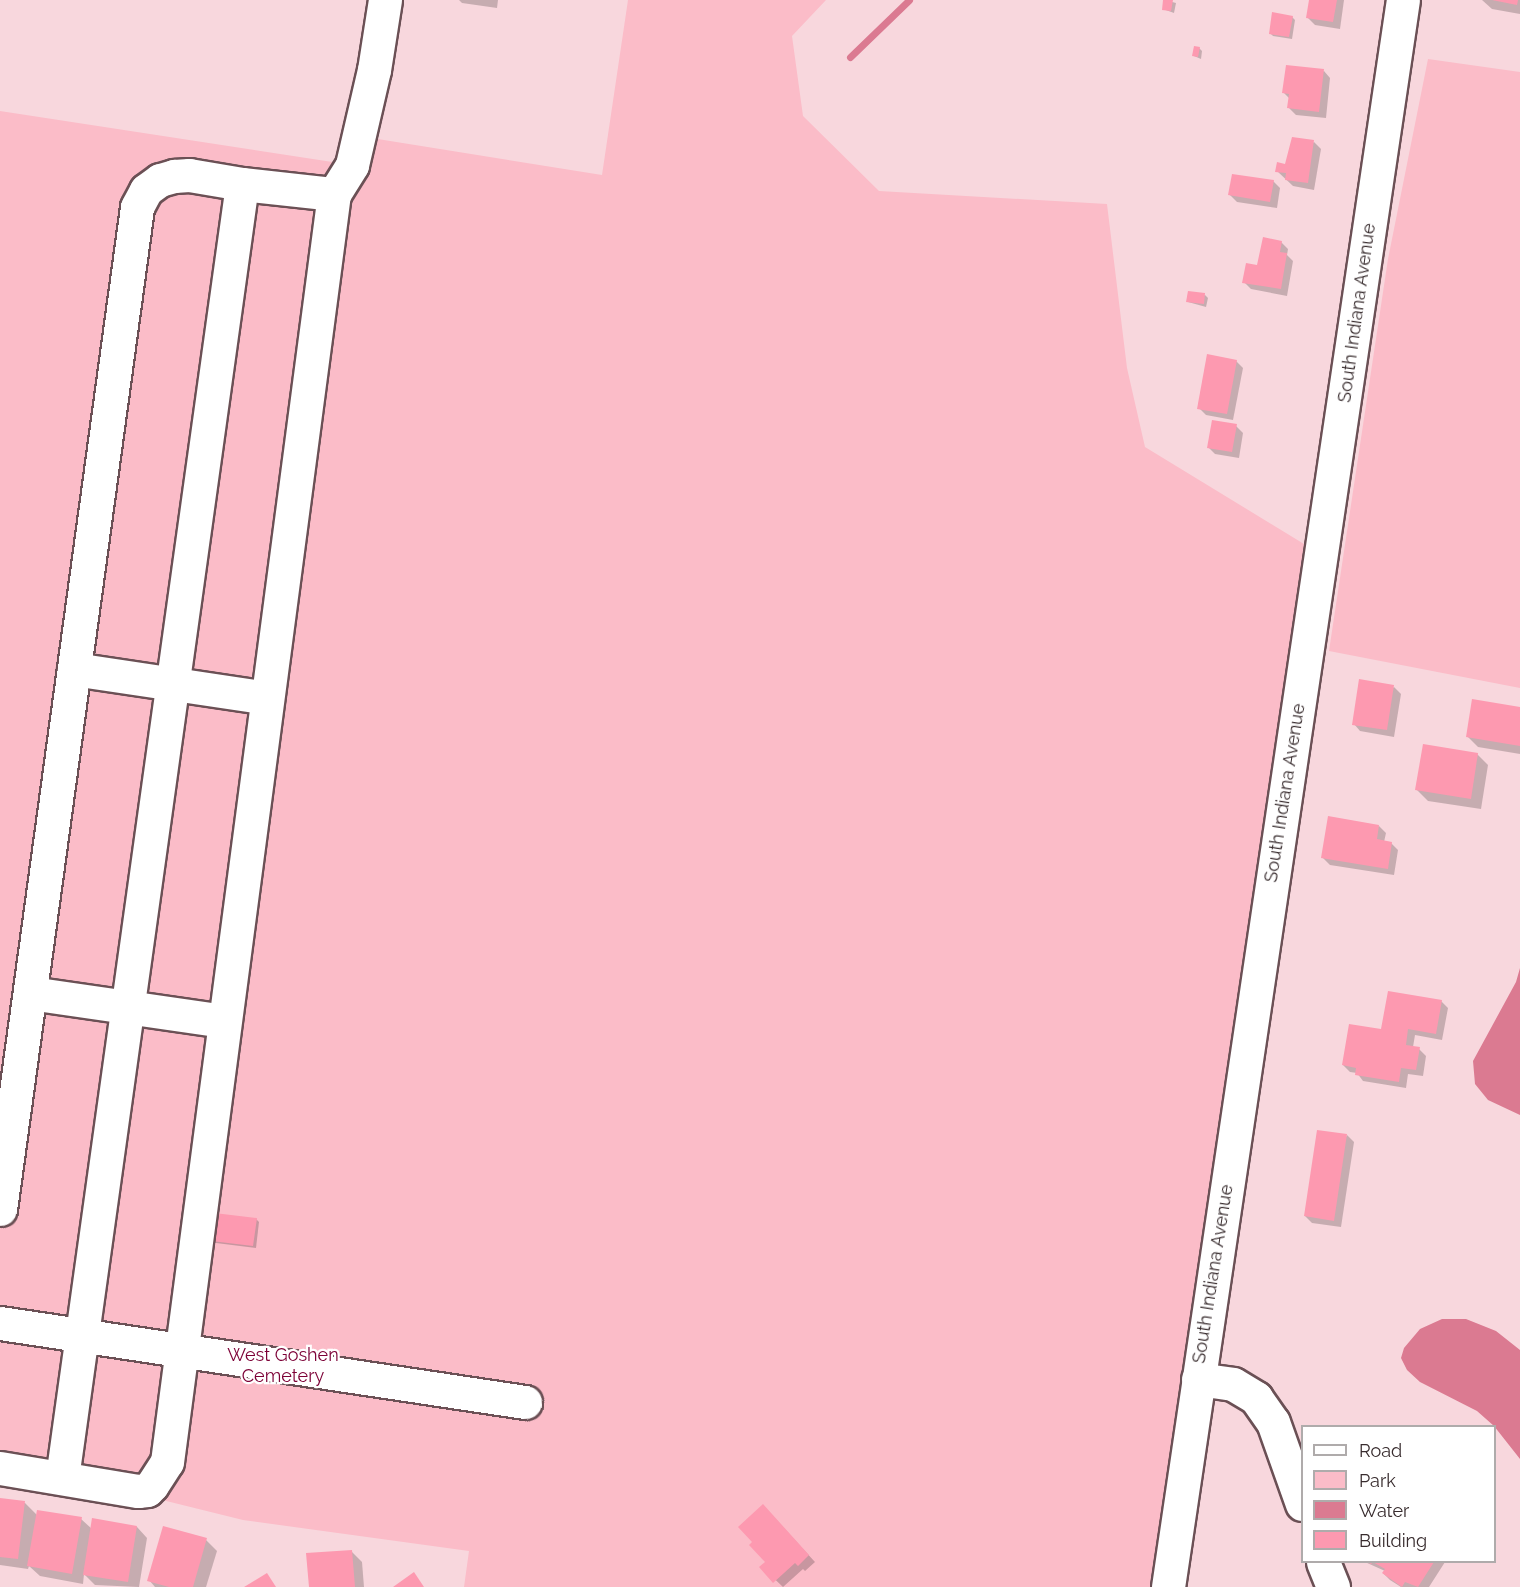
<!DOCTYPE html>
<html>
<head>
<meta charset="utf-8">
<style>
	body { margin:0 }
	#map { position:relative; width:1520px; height:1587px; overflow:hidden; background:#f8d7dd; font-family:Raleway,sans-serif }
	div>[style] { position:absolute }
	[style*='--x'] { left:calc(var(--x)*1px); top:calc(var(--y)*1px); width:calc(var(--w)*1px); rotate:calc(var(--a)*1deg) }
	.green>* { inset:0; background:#fbbcc8 }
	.water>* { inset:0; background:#db7a91 }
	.shadow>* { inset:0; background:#0003 }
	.stream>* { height:7px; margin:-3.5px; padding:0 3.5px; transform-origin:3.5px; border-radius:3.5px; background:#db7a91 }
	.building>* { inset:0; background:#fd99b0 }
	.roads { filter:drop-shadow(2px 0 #6b5055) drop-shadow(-2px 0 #6b5055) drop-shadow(0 2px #6b5055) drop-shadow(0 -2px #6b5055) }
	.minor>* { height:33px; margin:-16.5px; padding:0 16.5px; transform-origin:16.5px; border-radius:16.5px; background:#fff }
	span { translate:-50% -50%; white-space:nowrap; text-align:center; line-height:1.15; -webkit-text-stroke:4.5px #fff; paint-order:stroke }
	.street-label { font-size:18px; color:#382c2e }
	.park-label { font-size:18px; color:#7c0036 }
	.legend { position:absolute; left:1301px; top:1425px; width:195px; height:138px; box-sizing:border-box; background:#fff; border:2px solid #afabab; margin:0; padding:8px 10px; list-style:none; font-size:18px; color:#382c2e }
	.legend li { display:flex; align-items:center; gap:12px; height:30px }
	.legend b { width:30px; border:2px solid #afabab }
</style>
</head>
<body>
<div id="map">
	<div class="green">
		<div style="clip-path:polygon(628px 0,826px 0,792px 36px,803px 116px,879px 191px,1107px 204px,1127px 368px,1145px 447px,1304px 544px,1198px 1379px,1168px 1587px,464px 1587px,469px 1551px,243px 1520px,138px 1494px,0 1471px,0 111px,352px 165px,359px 136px,602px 175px)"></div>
		<div style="clip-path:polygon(1428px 59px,1520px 72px,1520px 688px,1329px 651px,1388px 259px)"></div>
	</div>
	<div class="water">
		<div style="clip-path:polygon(1520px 968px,1520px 1115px,1488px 1100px,1475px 1084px,1473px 1061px,1516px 982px)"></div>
		<div style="clip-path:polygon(1442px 1319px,1466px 1319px,1496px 1331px,1520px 1350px,1520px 1459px,1494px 1426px,1477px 1411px,1420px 1382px,1407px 1370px,1401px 1358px,1404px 1348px,1420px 1329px)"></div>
	</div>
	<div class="shadow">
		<div style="clip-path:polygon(459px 0,498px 0,497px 8px,462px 3px)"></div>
		<div style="clip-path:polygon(1165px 0,1176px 3px,1174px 13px,1163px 9px)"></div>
		<div style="clip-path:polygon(1311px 0,1344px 0,1340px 29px,1315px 25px,1308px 18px)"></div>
		<div style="clip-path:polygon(1482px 0,1520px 0,1520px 14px,1492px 9px)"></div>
		<div style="clip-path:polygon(1292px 17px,1295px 20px,1292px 39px,1273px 36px,1270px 33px)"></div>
		<div style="clip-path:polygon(1199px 48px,1202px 51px,1201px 59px,1194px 56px)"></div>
		<div style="clip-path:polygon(1324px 71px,1330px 78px,1326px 118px,1296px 115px,1289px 108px,1290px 99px,1284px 93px)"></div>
		<div style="clip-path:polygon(1314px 142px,1321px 149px,1314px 190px,1293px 186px,1277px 171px)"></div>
		<div style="clip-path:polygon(1273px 181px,1280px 188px,1277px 208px,1237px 202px,1230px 195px)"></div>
		<div style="clip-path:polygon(1281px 242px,1288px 249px,1287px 255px,1293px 261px,1287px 296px,1251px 289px,1244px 282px)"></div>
		<div style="clip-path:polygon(1205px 295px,1208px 298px,1206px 307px,1188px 302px)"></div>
		<div style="clip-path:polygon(1236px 361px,1243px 368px,1233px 420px,1206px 415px,1199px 408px)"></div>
		<div style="clip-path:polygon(1236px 426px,1243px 433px,1239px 458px,1215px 454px,1208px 447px)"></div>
		<div style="clip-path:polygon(1394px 687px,1401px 694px,1394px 737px,1360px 731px,1354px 724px)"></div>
		<div style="clip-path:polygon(1520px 709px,1520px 754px,1478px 747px,1467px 736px)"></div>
		<div style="clip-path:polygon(1477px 754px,1488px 765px,1481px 809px,1428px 801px,1417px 790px)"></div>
		<div style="clip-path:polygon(1379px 826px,1386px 833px,1384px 842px,1391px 843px,1398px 850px,1394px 875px,1330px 865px,1323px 858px)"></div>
		<div style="clip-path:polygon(1441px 1001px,1448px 1008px,1442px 1040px,1415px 1035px,1413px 1047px,1419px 1049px,1426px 1056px,1423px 1076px,1408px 1074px,1406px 1088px,1363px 1081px,1357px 1073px,1350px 1072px,1343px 1065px,1383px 1031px)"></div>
		<div style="clip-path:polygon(1347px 1135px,1354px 1142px,1341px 1227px,1312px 1223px,1305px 1216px)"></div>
		<div style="clip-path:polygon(256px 1219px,259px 1222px,256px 1248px,208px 1242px)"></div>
		<div style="clip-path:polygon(0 1500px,25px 1503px,37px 1515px,81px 1519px,92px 1529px,137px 1527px,147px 1538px,139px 1587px,95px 1585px,84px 1574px,83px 1584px,40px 1576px,29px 1566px,28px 1569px,0 1565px)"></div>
		<div style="clip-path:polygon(770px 1513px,815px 1562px,805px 1571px,803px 1569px,783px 1587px,762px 1567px,767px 1562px)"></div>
		<div style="clip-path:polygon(206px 1540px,217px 1551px,206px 1587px,155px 1587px,149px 1580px)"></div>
		<div style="clip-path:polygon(351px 1551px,362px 1562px,364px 1587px,311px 1587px)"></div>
		<div style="clip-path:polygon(1365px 1562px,1445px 1562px,1429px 1587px,1401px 1587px,1390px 1580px,1383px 1573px,1385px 1571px)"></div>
	</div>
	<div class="stream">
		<div style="--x:850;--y:57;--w:82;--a:-44"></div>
	</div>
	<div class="building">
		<div style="clip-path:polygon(1163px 0,1173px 0,1171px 11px,1162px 10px)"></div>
		<div style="clip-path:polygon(1309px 0,1337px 0,1333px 22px,1306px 18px)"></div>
		<div style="clip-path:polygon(1492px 0,1518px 0,1517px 5px)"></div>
		<div style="clip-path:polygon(1272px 12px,1293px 16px,1289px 37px,1269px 34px)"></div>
		<div style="clip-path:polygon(1194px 46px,1200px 47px,1198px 57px,1192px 56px)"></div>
		<div style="clip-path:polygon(1286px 65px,1324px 69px,1319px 112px,1287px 108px,1289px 94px,1282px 93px)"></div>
		<div style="clip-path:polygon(1292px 137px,1314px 140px,1308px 183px,1285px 180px,1286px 173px,1275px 172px,1277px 162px,1285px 164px)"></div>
		<div style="clip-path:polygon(1232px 174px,1274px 180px,1270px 202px,1228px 195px)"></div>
		<div style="clip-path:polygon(1263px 237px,1282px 241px,1280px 252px,1287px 253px,1281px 289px,1242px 283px,1246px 263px,1257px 265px)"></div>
		<div style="clip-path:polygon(1188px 291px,1205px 293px,1204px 304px,1186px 302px)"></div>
		<div style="clip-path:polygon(1207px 354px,1237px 360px,1227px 414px,1197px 409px)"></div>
		<div style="clip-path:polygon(1212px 420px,1237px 424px,1232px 452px,1207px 448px)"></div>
		<div style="clip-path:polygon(1359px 679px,1394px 685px,1387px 730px,1352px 725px)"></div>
		<div style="clip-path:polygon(1472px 699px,1520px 707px,1520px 746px,1466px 737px)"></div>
		<div style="clip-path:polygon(1423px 744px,1478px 753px,1471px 799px,1415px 790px)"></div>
		<div style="clip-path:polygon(1328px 816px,1379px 825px,1377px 839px,1392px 842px,1388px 869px,1321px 858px)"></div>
		<div style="clip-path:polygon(1388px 991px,1442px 1000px,1436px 1034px,1408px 1029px,1406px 1045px,1420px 1047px,1416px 1070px,1401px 1068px,1399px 1082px,1355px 1075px,1356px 1068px,1342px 1065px,1349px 1024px,1381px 1029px)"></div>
		<div style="clip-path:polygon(1317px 1130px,1347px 1134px,1334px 1221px,1304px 1216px)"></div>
		<div style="clip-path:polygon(206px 1212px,257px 1218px,253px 1246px,203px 1240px)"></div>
		<div style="clip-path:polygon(0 1498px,25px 1501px,18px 1559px,0 1557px)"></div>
		<div style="clip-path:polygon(763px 1504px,809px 1555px,798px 1566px,795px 1563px,773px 1583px,759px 1567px,765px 1562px,749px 1545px,752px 1542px,738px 1527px)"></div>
		<div style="clip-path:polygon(37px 1510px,82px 1517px,72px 1574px,27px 1566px)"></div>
		<div style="clip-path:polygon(92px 1518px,137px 1526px,128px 1582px,83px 1575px)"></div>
		<div style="clip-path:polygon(163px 1526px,207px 1538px,193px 1587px,169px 1587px,147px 1581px)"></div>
		<div style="clip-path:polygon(352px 1550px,355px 1587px,309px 1587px,306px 1553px)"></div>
		<div style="clip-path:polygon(1367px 1562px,1434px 1562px,1418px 1587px,1405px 1582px,1402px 1587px,1382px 1573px,1385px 1569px,1373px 1562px,1371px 1564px)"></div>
		<div style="clip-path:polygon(414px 1572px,424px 1587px,393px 1587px)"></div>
		<div style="clip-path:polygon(267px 1573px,276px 1587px,244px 1587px)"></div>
	</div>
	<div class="roads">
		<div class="minor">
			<div style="--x:74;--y:669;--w:195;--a:8.5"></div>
			<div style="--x:30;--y:993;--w:196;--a:8.2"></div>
			<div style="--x:0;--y:1209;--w:1011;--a:-82.21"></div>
			<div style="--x:137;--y:207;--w:19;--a:-62"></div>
			<div style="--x:146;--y:190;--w:17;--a:-36"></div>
			<div style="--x:160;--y:180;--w:15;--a:-16"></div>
			<div style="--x:174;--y:176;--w:15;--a:-4"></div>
			<div style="--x:189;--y:175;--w:54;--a:9.6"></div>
			<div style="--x:242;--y:184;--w:93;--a:6.2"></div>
			<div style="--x:0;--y:1323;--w:531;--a:8.56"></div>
			<div style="--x:1198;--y:1379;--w:35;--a:8"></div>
			<div style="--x:1233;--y:1384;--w:27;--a:31"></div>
			<div style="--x:1256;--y:1398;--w:29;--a:55"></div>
			<div style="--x:1273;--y:1422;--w:87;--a:70.5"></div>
			<div style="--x:0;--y:1468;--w:140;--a:9.5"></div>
			<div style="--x:138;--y:1491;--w:9;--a:-6"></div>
			<div style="--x:147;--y:1490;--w:7;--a:-45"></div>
			<div style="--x:152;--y:1485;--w:27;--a:-57"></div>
			<div style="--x:167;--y:1462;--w:1279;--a:-82.5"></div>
			<div style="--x:334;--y:194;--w:34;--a:-58"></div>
			<div style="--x:352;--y:165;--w:98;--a:-77"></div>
			<div style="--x:374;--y:70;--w:71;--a:-81.1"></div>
			<div style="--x:62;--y:1478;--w:1306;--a:-82.08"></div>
			<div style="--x:1323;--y:1562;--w:27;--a:68"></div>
			<div style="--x:1168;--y:1587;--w:1604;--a:-81.58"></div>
		</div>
	</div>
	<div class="street-label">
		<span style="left:1357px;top:313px;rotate:-82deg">South Indiana Avenue</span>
		<span style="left:1285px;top:793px;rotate:-81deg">South Indiana Avenue</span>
		<span style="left:1213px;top:1274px;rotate:-81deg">South Indiana Avenue</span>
	</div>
	<div class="park-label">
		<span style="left:283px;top:1366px">West Goshen<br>Cemetery</span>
	</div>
	<ul class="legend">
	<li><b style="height:8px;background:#fff"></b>Road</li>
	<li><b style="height:16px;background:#fbbcc8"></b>Park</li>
	<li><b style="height:16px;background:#db7a91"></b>Water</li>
	<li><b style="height:16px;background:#fd99b0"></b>Building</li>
	</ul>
</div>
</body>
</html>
